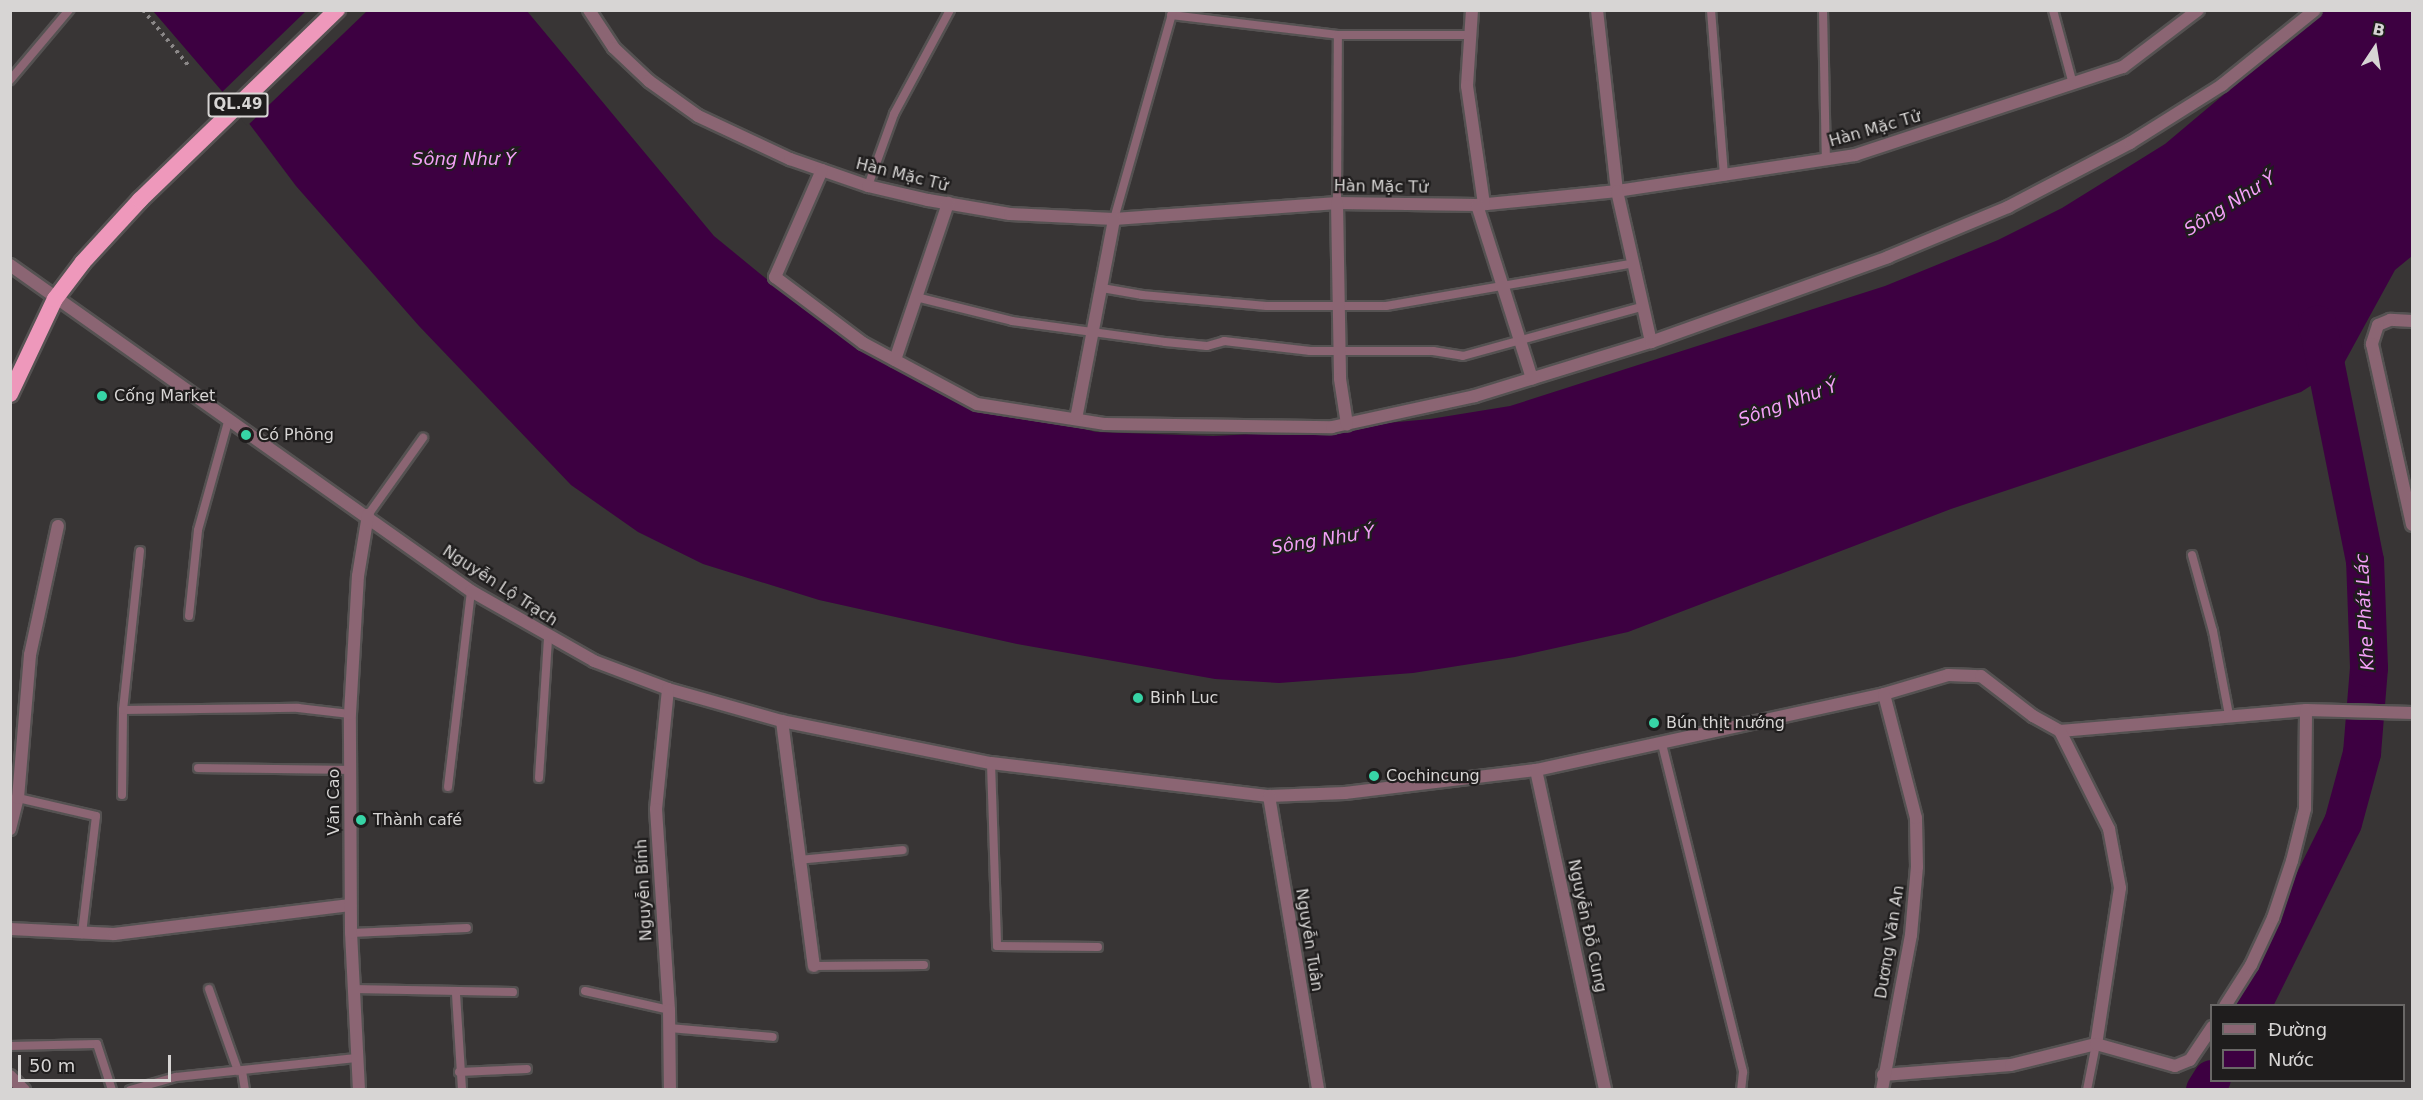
<!DOCTYPE html>
<html>
<head>
<meta charset="utf-8">
<style>
	body { margin:0 }
	#map { position:relative; width:2423px; height:1100px; overflow:hidden; background:#383535; font-family:"DejaVu Sans",sans-serif }
	div>[style] { position:absolute }
	[style*='--x'] { left:calc(var(--x)*1px); top:calc(var(--y)*1px); width:calc(var(--w)*1px); rotate:calc(var(--a)*1deg) }
	.water>* { inset:0; background:#3d0041 }
	.pier>* { inset:0; background:#383535 }
	.river>* { height:38px; margin:-19px; padding:0 19px; transform-origin:19px; border-radius:19px; background:#3d0041 }
	.path>* { height:4px; margin-top:-2px; transform-origin:0; background:repeating-linear-gradient(90deg,#8b8888 0 3px,transparent 0 7.5px) }
	.roads { filter:drop-shadow(2px 0 #555252) drop-shadow(-2px 0 #555252) drop-shadow(0 2px #555252) drop-shadow(0 -2px #555252) }
	.service>* { height:8px; margin:-4px; padding:0 4px; transform-origin:4px; border-radius:4px; background:#8b6573 }
	.minor>* { height:12px; margin:-6px; padding:0 6px; transform-origin:6px; border-radius:6px; background:#8b6573 }
	.trunk>* { height:16px; margin:-8px; padding:0 8px; transform-origin:8px; border-radius:8px; background:#ee98bb }
	.dots>* { width:16px; height:16px; translate:-50% -50%; box-sizing:border-box; border:3px solid #1f1d1d; border-radius:50% }
	span { translate:-50% -50%; white-space:nowrap; text-align:center; line-height:1.15; -webkit-text-stroke:4.5px #1f1d1d; paint-order:stroke }
	.shield-label span { padding:2px 4px; background:#1f1d1d; border:2px solid; border-radius:4px; -webkit-text-stroke-width:0 }
	.shield-label { font-size:15px; color:#d7d5d4; font-weight:700 }
	.street-label { font-size:16px; color:#d7d5d4 }
	.poi-label { font-size:16px; color:#d7d5d4 }
	.left { translate:0 -50%; text-align:left }
	.water-label { font-size:18px; color:#f39ff7; font-style:italic }
	.frame { position:absolute; inset:0; border:12px solid #d7d5d4; pointer-events:none }
	.legend { position:absolute; left:2210px; top:1004px; width:195px; height:78px; box-sizing:border-box; background:#1f1d1d; border:2px solid #696766; margin:0; padding:8px 10px; list-style:none; font-size:18px; color:#d7d5d4 }
	.legend li { display:flex; align-items:center; gap:12px; height:30px }
	.legend b { width:30px; border:2px solid #696766 }
	.north { position:absolute; left:2345px; top:18px; width:60px; height:60px; -webkit-text-stroke:4px #1f1d1d; paint-order:stroke; rotate:12deg; font-size:16px; font-weight:700; line-height:24px; text-align:center; color:#d7d5d4 }
	.north::after { content:''; display:block; margin:auto; width:21px; height:27px; background:#d7d5d4; clip-path:polygon(50% 0,100% 100%,50% 72%,0 100%) }
	.scale { position:absolute; left:18px; top:1055px; width:153px; height:27px; box-sizing:border-box; border:3px solid #d7d5d4; border-top:0; padding-left:8px; font-size:18px; line-height:21px; white-space:nowrap; color:#d7d5d4; -webkit-text-stroke:4px #1f1d1d; paint-order:stroke }
</style>
</head>
<body>
<div id="map">
	<div class="water">
		<div style="clip-path:polygon(153px 11px,527px 11px,714px 236px,802px 308px,913px 374px,1005px 409px,1096px 432px,1213px 436px,1278px 433px,1430px 419px,1510px 406px,1885px 286px,1998px 240px,2062px 208px,2165px 144px,2323px 11px,2412px 11px,2412px 256px,2395px 270px,2343px 365px,2301px 392px,1951px 509px,1628px 632px,1515px 657px,1413px 673px,1279px 683px,1215px 679px,1017px 644px,819px 600px,703px 564px,638px 532px,571px 485px,419px 326px,296px 186px,245px 118px)"></div>
	</div>
	<div class="pier">
		<div style="clip-path:polygon(306px 11px,367px 11px,247px 126px,220px 94px)"></div>
	</div>
	<div class="river">
		<div style="--x:2252;--y:1006;--w:204;--a:-63.6"></div>
		<div style="--x:2343;--y:823;--w:73;--a:-74.8"></div>
		<div style="--x:2362;--y:753;--w:85;--a:-85.3"></div>
		<div style="--x:2369;--y:668;--w:107;--a:-92.1"></div>
		<div style="--x:2365;--y:561;--w:241;--a:-101.3"></div>
		<div style="--x:2205;--y:1090;--w:13;--a:-58"></div>
	</div>
	<div class="path">
		<div style="--x:143;--y:10;--w:71;--a:50.7"></div>
	</div>
	<div class="roads">
		<div class="service">
			<div style="--x:1711;--y:10;--w:167;--a:85.5"></div>
			<div style="--x:1823;--y:10;--w:150;--a:88.9"></div>
			<div style="--x:2053;--y:10;--w:77;--a:74.9"></div>
			<div style="--x:1171;--y:15;--w:168;--a:6.8"></div>
			<div style="--x:1338;--y:35;--w:130;--a:0"></div>
			<div style="--x:10;--y:80;--w:92;--a:-49.9"></div>
			<div style="--x:868;--y:186;--w:77;--a:-70.1"></div>
			<div style="--x:894;--y:114;--w:118;--a:-61.7"></div>
			<div style="--x:1337;--y:203;--w:168;--a:-89.7"></div>
			<div style="--x:1114;--y:219;--w:216;--a:-74.2"></div>
			<div style="--x:1102;--y:288;--w:41;--a:9.9"></div>
			<div style="--x:1142;--y:295;--w:125;--a:5"></div>
			<div style="--x:1267;--y:306;--w:119;--a:0"></div>
			<div style="--x:1386;--y:306;--w:252;--a:-9.8"></div>
			<div style="--x:916;--y:297;--w:99;--a:14"></div>
			<div style="--x:1012;--y:321;--w:154;--a:7.8"></div>
			<div style="--x:1165;--y:342;--w:42;--a:5.4"></div>
			<div style="--x:1207;--y:346;--w:18;--a:-16"></div>
			<div style="--x:1224;--y:341;--w:87;--a:6.6"></div>
			<div style="--x:1310;--y:351;--w:123;--a:0"></div>
			<div style="--x:1433;--y:351;--w:30;--a:9"></div>
			<div style="--x:1463;--y:356;--w:188;--a:-15.4"></div>
			<div style="--x:368;--y:515;--w:95;--a:-54.5"></div>
			<div style="--x:2192;--y:555;--w:79;--a:74.6"></div>
			<div style="--x:2213;--y:631;--w:86;--a:79.2"></div>
			<div style="--x:189;--y:616;--w:86;--a:-84"></div>
			<div style="--x:198;--y:530;--w:116;--a:-74.5"></div>
			<div style="--x:123;--y:710;--w:175;--a:-0.7"></div>
			<div style="--x:298;--y:708;--w:52;--a:6.6"></div>
			<div style="--x:1662;--y:744;--w:338;--a:76.1"></div>
			<div style="--x:1743;--y:1072;--w:18;--a:96"></div>
			<div style="--x:991;--y:763;--w:183;--a:88.1"></div>
			<div style="--x:997;--y:946;--w:101;--a:0.6"></div>
			<div style="--x:198;--y:768;--w:153;--a:0.7"></div>
			<div style="--x:539;--y:778;--w:141;--a:-86.3"></div>
			<div style="--x:448;--y:787;--w:197;--a:-83.3"></div>
			<div style="--x:122;--y:795;--w:85;--a:-89.3"></div>
			<div style="--x:123;--y:710;--w:160;--a:-83.9"></div>
			<div style="--x:18;--y:798;--w:80;--a:13"></div>
			<div style="--x:96;--y:816;--w:119;--a:96.8"></div>
			<div style="--x:798;--y:860;--w:105;--a:-5.4"></div>
			<div style="--x:351;--y:933;--w:116;--a:-2.5"></div>
			<div style="--x:814;--y:966;--w:110;--a:-0.5"></div>
			<div style="--x:209;--y:989;--w:87;--a:70.5"></div>
			<div style="--x:353;--y:989;--w:160;--a:1.1"></div>
			<div style="--x:585;--y:991;--w:86;--a:12.7"></div>
			<div style="--x:456;--y:994;--w:96;--a:86.4"></div>
			<div style="--x:669;--y:1028;--w:104;--a:4.9"></div>
			<div style="--x:10;--y:1046;--w:87;--a:-1.3"></div>
			<div style="--x:97;--y:1044;--w:48;--a:71.9"></div>
			<div style="--x:242;--y:1071;--w:19;--a:81"></div>
			<div style="--x:459;--y:1072;--w:68;--a:-2.5"></div>
			<div style="--x:130;--y:1090;--w:48;--a:-15.8"></div>
			<div style="--x:176;--y:1077;--w:181;--a:-6"></div>
			<div style="--x:2087;--y:1090;--w:47;--a:-78.9"></div>
		</div>
		<div class="minor">
			<div style="--x:589;--y:10;--w:45;--a:56.7"></div>
			<div style="--x:614;--y:48;--w:48;--a:43.3"></div>
			<div style="--x:649;--y:81;--w:60;--a:35.5"></div>
			<div style="--x:698;--y:116;--w:102;--a:25.1"></div>
			<div style="--x:790;--y:159;--w:83;--a:19.1"></div>
			<div style="--x:868;--y:186;--w:62;--a:13.1"></div>
			<div style="--x:928;--y:200;--w:83;--a:9.7"></div>
			<div style="--x:1010;--y:214;--w:104;--a:2.8"></div>
			<div style="--x:1114;--y:219;--w:224;--a:-4.1"></div>
			<div style="--x:1337;--y:203;--w:140;--a:0.8"></div>
			<div style="--x:1477;--y:205;--w:141;--a:-5.7"></div>
			<div style="--x:1617;--y:191;--w:241;--a:-8.6"></div>
			<div style="--x:1855;--y:155;--w:282;--a:-18.2"></div>
			<div style="--x:2123;--y:67;--w:94;--a:-37.2"></div>
			<div style="--x:1472;--y:10;--w:76;--a:93.8"></div>
			<div style="--x:1467;--y:86;--w:119;--a:81.8"></div>
			<div style="--x:1597;--y:10;--w:182;--a:83.7"></div>
			<div style="--x:1617;--y:191;--w:155;--a:77.3"></div>
			<div style="--x:822;--y:170;--w:117;--a:113.7"></div>
			<div style="--x:775;--y:277;--w:110;--a:36.9"></div>
			<div style="--x:863;--y:343;--w:129;--a:28.2"></div>
			<div style="--x:977;--y:404;--w:130;--a:8.9"></div>
			<div style="--x:1105;--y:424;--w:227;--a:0.8"></div>
			<div style="--x:1332;--y:427;--w:146;--a:-12.2"></div>
			<div style="--x:1475;--y:396;--w:184;--a:-17.1"></div>
			<div style="--x:1651;--y:342;--w:252;--a:-19.7"></div>
			<div style="--x:1888;--y:257;--w:130;--a:-22.6"></div>
			<div style="--x:2008;--y:207;--w:138;--a:-27.7"></div>
			<div style="--x:2130;--y:143;--w:109;--a:-32.2"></div>
			<div style="--x:2222;--y:85;--w:119;--a:-38.9"></div>
			<div style="--x:1337;--y:203;--w:176;--a:89"></div>
			<div style="--x:1340;--y:379;--w:46;--a:81.2"></div>
			<div style="--x:1477;--y:205;--w:182;--a:72.4"></div>
			<div style="--x:10;--y:265;--w:565;--a:35.27"></div>
			<div style="--x:471;--y:591;--w:142;--a:29.6"></div>
			<div style="--x:594;--y:661;--w:79;--a:20.7"></div>
			<div style="--x:668;--y:689;--w:118;--a:15.7"></div>
			<div style="--x:782;--y:721;--w:213;--a:11.4"></div>
			<div style="--x:991;--y:763;--w:280;--a:6.8"></div>
			<div style="--x:1269;--y:796;--w:76;--a:-2.3"></div>
			<div style="--x:1345;--y:793;--w:192;--a:-6.9"></div>
			<div style="--x:1536;--y:770;--w:356;--a:-12.3"></div>
			<div style="--x:1884;--y:694;--w:67;--a:-16.5"></div>
			<div style="--x:1948;--y:675;--w:33;--a:2"></div>
			<div style="--x:1981;--y:676;--w:66;--a:37.6"></div>
			<div style="--x:2033;--y:716;--w:31;--a:29"></div>
			<div style="--x:2060;--y:731;--w:247;--a:-4.9"></div>
			<div style="--x:2306;--y:710;--w:106;--a:1.6"></div>
			<div style="--x:2412;--y:321;--w:22;--a:-177"></div>
			<div style="--x:2390;--y:320;--w:13;--a:157"></div>
			<div style="--x:2378;--y:325;--w:20;--a:108"></div>
			<div style="--x:2372;--y:344;--w:185;--a:77.5"></div>
			<div style="--x:895;--y:360;--w:166;--a:-71.3"></div>
			<div style="--x:1076;--y:419;--w:204;--a:-79.2"></div>
			<div style="--x:668;--y:689;--w:121;--a:95.7"></div>
			<div style="--x:656;--y:809;--w:201;--a:86.3"></div>
			<div style="--x:669;--y:1010;--w:80;--a:89.3"></div>
			<div style="--x:782;--y:721;--w:247;--a:82.6"></div>
			<div style="--x:2060;--y:731;--w:110;--a:63.4"></div>
			<div style="--x:2109;--y:829;--w:60;--a:79.4"></div>
			<div style="--x:2120;--y:888;--w:158;--a:98.7"></div>
			<div style="--x:1536;--y:770;--w:327;--a:77.8"></div>
			<div style="--x:1269;--y:796;--w:298;--a:80.5"></div>
			<div style="--x:10;--y:829;--w:32;--a:-76"></div>
			<div style="--x:18;--y:798;--w:144;--a:-85.2"></div>
			<div style="--x:30;--y:655;--w:132;--a:-77.8"></div>
			<div style="--x:10;--y:929;--w:104;--a:2.8"></div>
			<div style="--x:114;--y:934;--w:238;--a:-7"></div>
			<div style="--x:2225;--y:1006;--w:49;--a:-57.6"></div>
			<div style="--x:2251;--y:965;--w:52;--a:-64.9"></div>
			<div style="--x:2273;--y:918;--w:60;--a:-71.6"></div>
			<div style="--x:2292;--y:861;--w:54;--a:-76"></div>
			<div style="--x:2305;--y:809;--w:99;--a:-89.4"></div>
			<div style="--x:1883;--y:1075;--w:128;--a:-4.5"></div>
			<div style="--x:2011;--y:1065;--w:88;--a:-13.9"></div>
			<div style="--x:2096;--y:1044;--w:82;--a:15.6"></div>
			<div style="--x:2175;--y:1066;--w:16;--a:-22"></div>
			<div style="--x:2190;--y:1060;--w:40;--a:-56"></div>
			<div style="--x:10;--y:1076;--w:20;--a:45"></div>
			<div style="--x:359;--y:1090;--w:157;--a:-92.9"></div>
			<div style="--x:351;--y:933;--w:219;--a:-90.3"></div>
			<div style="--x:350;--y:714;--w:138;--a:-86.7"></div>
			<div style="--x:358;--y:576;--w:62;--a:-80.7"></div>
			<div style="--x:1882;--y:1090;--w:158;--a:-79.4"></div>
			<div style="--x:1911;--y:935;--w:68;--a:-85"></div>
			<div style="--x:1917;--y:867;--w:49;--a:-91.2"></div>
			<div style="--x:1916;--y:818;--w:128;--a:-104.5"></div>
		</div>
		<div class="trunk">
			<div style="--x:10;--y:394;--w:105;--a:-64.7"></div>
			<div style="--x:55;--y:299;--w:46;--a:-52.9"></div>
			<div style="--x:83;--y:262;--w:84;--a:-47.4"></div>
			<div style="--x:140;--y:200;--w:274;--a:-44"></div>
		</div>
	</div>
	<div class="dots">
		<div style="left:102px;top:396px;background:#37d4a6"></div>
		<div style="left:246px;top:435px;background:#37d4a6"></div>
		<div style="left:1138px;top:698px;background:#37d4a6"></div>
		<div style="left:1654px;top:723px;background:#37d4a6"></div>
		<div style="left:1374px;top:776px;background:#37d4a6"></div>
		<div style="left:361px;top:820px;background:#37d4a6"></div>
	</div>
	<div class="shield-label">
		<span style="left:238px;top:105px">QL.49</span>
	</div>
	<div class="street-label">
		<span style="left:1875px;top:129px;rotate:-16deg">Hàn Mặc Tử</span>
		<span style="left:902px;top:175px;rotate:14deg">Hàn Mặc Tử</span>
		<span style="left:1381px;top:187px;rotate:1deg">Hàn Mặc Tử</span>
		<span style="left:500px;top:586px;rotate:33deg">Nguyễn Lộ Trạch</span>
		<span style="left:334px;top:802px;rotate:-90deg">Văn Cao</span>
		<span style="left:644px;top:890px;rotate:-93deg">Nguyễn Bính</span>
		<span style="left:1587px;top:926px;rotate:78deg">Nguyễn Đỗ Cung</span>
		<span style="left:1309px;top:940px;rotate:81deg">Nguyễn Tuân</span>
		<span style="left:1890px;top:942px;rotate:-81deg">Dương Văn An</span>
	</div>
	<div class="poi-label">
		<span class="left" style="left:114px;top:396px">Cống Market</span>
		<span class="left" style="left:258px;top:435px">Có Phōng</span>
		<span class="left" style="left:1150px;top:698px">Binh Luc</span>
		<span class="left" style="left:1666px;top:723px">Bún thịt nướng</span>
		<span class="left" style="left:1386px;top:776px">Cochincung</span>
		<span class="left" style="left:373px;top:820px">Thành café</span>
	</div>
	<div class="water-label">
		<span style="left:464px;top:159px">Sông Như Ý</span>
		<span style="left:2230px;top:204px;rotate:-32deg">Sông Như Ý</span>
		<span style="left:1788px;top:403px;rotate:-20deg">Sông Như Ý</span>
		<span style="left:1323px;top:540px;rotate:-9deg">Sông Như Ý</span>
		<span style="left:2365px;top:612px;rotate:-93deg">Khe Phát Lác</span>
	</div>
	<div class="frame"></div>
	<ul class="legend">
	<li><b style="height:8px;background:#8b6573"></b>Đường</li>
	<li><b style="height:16px;background:#3d0041"></b>Nước</li>
	</ul>
	<div class="north">B</div>
	<div class="scale">50 m</div>
</div>
</body>
</html>
